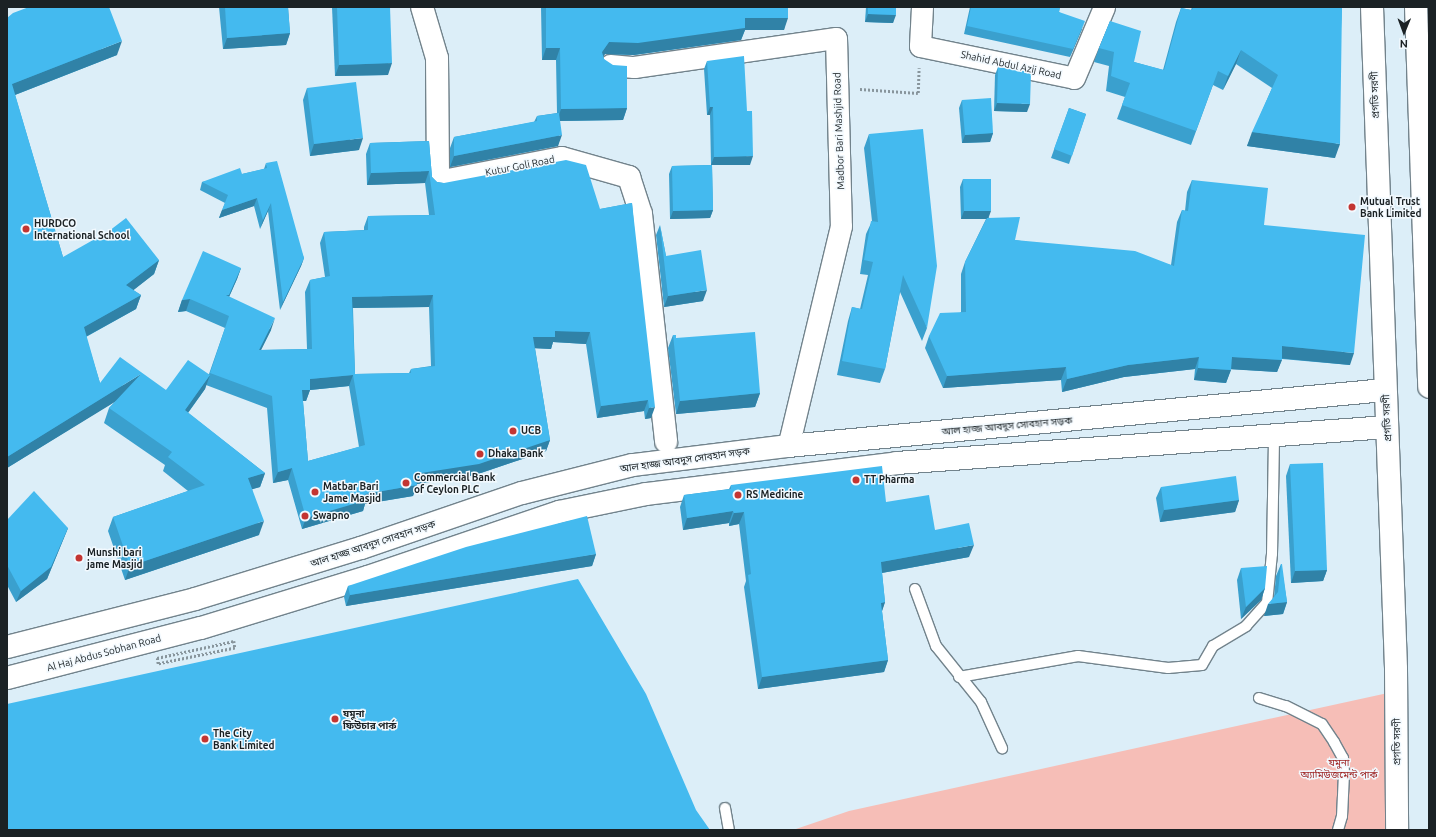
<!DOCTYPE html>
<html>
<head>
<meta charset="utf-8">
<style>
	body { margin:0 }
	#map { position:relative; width:1436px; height:837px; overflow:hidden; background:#dceef8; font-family:Ubuntu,"Noto Sans Bengali",sans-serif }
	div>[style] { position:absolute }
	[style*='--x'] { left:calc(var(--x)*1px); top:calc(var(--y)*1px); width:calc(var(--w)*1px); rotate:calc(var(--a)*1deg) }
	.green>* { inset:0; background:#f6beb7 }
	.path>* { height:2.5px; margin-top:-1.25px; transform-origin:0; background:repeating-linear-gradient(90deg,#88959c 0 2px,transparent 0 4px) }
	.roads { filter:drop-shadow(1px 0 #72838c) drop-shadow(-1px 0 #72838c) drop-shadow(0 1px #72838c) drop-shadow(0 -1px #72838c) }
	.lane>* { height:10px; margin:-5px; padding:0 5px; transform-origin:5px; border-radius:5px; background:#fff }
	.street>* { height:21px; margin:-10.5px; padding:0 10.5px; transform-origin:10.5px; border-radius:10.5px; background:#fff }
	.secondary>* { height:22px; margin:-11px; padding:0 11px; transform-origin:11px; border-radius:11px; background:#fff }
	.primary>* { height:22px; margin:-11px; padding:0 11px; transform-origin:11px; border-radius:11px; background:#fff }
	.wall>* { inset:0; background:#3aa0ce }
	.shaded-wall>* { inset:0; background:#3082a7 }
	.building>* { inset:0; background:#44baef }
	.dots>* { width:11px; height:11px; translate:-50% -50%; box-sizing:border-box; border:2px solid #f2f9fe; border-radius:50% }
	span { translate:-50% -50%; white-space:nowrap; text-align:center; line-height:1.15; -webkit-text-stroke:3px #f2f9fe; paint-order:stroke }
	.street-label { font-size:10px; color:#1b2225 }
	.poi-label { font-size:10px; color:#1b2225; font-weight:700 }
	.left { translate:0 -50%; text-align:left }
	.park-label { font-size:10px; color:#9d2322 }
	.frame { position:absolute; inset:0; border:8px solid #1b2225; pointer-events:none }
	.north { position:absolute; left:1384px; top:12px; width:40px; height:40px; -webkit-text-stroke:3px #f2f9fe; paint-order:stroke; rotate:181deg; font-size:11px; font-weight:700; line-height:16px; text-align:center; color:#1b2225 }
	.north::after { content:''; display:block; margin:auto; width:14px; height:18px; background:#1b2225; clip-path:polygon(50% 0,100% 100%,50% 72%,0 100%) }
</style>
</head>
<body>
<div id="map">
	<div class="green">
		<div style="clip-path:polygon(1397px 691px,1403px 830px,793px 830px,849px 811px)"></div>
	</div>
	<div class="path">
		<div style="--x:860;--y:89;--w:58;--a:3.9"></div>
		<div style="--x:918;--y:93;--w:25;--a:-88"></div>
		<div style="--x:234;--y:641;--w:7;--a:82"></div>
		<div style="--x:235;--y:648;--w:79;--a:168.3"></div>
		<div style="--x:158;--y:664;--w:6;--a:-99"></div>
		<div style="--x:157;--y:658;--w:79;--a:-12.4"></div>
	</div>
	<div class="roads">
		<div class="lane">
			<div style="--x:915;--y:589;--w:61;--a:69.8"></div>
			<div style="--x:936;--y:646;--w:72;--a:51.2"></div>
			<div style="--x:981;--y:702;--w:51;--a:65.5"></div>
			<div style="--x:959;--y:677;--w:121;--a:-10"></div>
			<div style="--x:1078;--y:656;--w:91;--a:7.6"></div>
			<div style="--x:1168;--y:668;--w:34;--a:-5"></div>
			<div style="--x:1202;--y:665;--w:22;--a:-60"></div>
			<div style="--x:1213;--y:646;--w:39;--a:-31"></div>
			<div style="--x:1246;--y:626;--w:31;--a:-48"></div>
			<div style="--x:1267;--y:603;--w:49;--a:-84.2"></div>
			<div style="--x:1272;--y:554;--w:119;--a:-89"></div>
			<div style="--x:1259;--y:698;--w:28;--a:17"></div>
			<div style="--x:1286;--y:706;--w:40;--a:26.6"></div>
			<div style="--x:1322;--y:724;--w:22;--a:56"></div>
			<div style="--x:1334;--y:742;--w:18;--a:61"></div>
			<div style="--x:1343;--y:758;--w:16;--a:86"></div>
			<div style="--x:1344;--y:774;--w:42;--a:92.7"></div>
			<div style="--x:1342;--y:816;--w:15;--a:106"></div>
			<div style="--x:725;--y:808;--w:22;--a:80"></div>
		</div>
		<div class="street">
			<div style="--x:922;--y:7;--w:39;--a:93"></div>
			<div style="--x:920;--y:46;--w:157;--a:11.7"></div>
			<div style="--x:1074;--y:78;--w:77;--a:-67.1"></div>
			<div style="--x:610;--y:65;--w:24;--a:5"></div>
			<div style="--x:634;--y:67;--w:204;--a:-8.2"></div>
			<div style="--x:836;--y:38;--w:188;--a:88.5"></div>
			<div style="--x:841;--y:226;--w:226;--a:103.5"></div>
		</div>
		<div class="secondary">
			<div style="--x:422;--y:7;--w:53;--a:73.6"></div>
			<div style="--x:437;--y:58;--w:124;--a:89.5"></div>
			<div style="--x:438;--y:182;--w:126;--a:-11"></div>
			<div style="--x:562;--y:158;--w:70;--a:15.8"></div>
			<div style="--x:629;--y:177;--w:39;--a:72"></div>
			<div style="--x:641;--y:214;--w:229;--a:83.7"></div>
			<div style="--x:7;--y:647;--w:194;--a:-14.3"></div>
			<div style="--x:195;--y:599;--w:174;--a:-17.1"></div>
			<div style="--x:361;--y:548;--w:170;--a:-18.9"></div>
			<div style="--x:522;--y:493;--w:114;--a:-14.2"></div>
			<div style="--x:633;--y:465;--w:156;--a:-7"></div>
			<div style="--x:788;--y:446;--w:600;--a:-5.36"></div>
			<div style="--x:7;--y:678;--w:200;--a:-14.5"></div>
			<div style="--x:201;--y:628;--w:175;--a:-17"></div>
			<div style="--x:368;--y:577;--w:202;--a:-18.8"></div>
			<div style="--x:559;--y:512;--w:89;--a:-11.7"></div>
			<div style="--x:646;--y:494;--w:253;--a:-7"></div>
			<div style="--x:897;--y:463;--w:491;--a:-4.2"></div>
		</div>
		<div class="primary">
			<div style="--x:1372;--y:7;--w:662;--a:87.92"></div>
			<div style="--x:1396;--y:669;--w:161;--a:89.6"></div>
			<div style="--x:1416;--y:7;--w:380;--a:88"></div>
		</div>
	</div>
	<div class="wall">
		<div style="clip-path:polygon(219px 7px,288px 7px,290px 33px,286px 45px,223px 49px)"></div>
		<div style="clip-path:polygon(332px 7px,390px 7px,388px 75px,335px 76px)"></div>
		<div style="clip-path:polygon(541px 7px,788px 7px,784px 30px,745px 30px,741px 40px,634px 55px,605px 54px,603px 56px,604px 59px,627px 108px,623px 120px,560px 121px,558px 146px,450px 167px,450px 148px,454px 137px,534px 122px,537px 116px,557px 113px,556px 60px,542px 60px)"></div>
		<div style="clip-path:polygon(866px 7px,896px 7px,893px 23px,865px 22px)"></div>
		<div style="clip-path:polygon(970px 7px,1060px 7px,1059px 12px,1082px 29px,1070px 57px,964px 34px)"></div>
		<div style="clip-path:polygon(1192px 7px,1342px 7px,1335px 158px,1247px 146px,1272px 88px,1236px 64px,1223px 90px,1213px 85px,1191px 145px,1117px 119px,1125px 97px,1106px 91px,1109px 66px,1094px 62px,1099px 48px,1110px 21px,1134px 62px,1163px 70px,1176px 22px,1181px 8px,1191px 10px)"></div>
		<div style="clip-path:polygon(evenodd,7px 18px,117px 55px,15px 95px,63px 257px,159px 260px,154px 274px,133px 290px,141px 295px,136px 309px,86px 337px,100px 383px,166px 390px,209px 374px,225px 328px,186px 311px,178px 312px,182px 300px,241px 268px,237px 279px,229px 297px,271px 330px,261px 350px,307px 349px,305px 292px,310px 280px,325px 277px,320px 243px,324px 232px,364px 230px,364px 227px,368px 216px,429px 215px,425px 183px,367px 185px,366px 154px,370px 143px,429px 141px,432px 177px,437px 182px,600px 209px,632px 203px,651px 418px,645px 419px,644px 411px,597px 418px,586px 344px,553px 342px,551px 349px,535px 348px,550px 440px,546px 451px,475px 475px,417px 484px,413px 496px,365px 504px,363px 511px,302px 529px,288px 480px,273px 483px,267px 408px,206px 385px,205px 389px,188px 413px,265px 473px,260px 487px,252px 489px,259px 535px,125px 580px,108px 531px,113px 517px,188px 491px,163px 471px,165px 465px,104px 423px,109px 408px,117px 400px,7px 468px,7px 18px,429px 307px,431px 366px,411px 369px,409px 373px,355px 374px,353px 308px,429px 307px,7px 18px,349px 386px,359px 447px,308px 461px,303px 401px,306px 401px,310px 390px,349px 386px)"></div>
		<div style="clip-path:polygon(707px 61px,750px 165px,712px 165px,713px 210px,710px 218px,670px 219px,669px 174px,672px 166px,711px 165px,710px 115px,707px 115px,704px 69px)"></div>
		<div style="clip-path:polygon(998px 67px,1027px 112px,994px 111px,995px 75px)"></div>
		<div style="clip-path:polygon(307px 88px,359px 150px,310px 156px,303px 100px)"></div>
		<div style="clip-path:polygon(962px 100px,993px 133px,990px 142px,962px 143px,959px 108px)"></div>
		<div style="clip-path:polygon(1069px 108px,1086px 114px,1069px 164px,1051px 158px)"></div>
		<div style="clip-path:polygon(869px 134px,927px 328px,922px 341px,900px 292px,885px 369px,880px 383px,837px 375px,848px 321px,852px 307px,860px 309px,868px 275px,860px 274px,866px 234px,872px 221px,864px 148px)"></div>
		<div style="clip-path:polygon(266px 163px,304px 258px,301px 266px,280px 310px,268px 211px,260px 229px,254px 206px,219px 218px,225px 203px,200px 190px,202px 182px,242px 174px,264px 169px)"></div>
		<div style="clip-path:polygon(963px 179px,989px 218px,1015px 240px,1171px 265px,1177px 222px,1182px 210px,1185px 211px,1187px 192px,1192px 180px,1264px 225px,1350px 365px,1282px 359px,1277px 372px,1231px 369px,1226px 383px,1194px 380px,1195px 369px,1124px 377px,1062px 392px,1061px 380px,943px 388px,925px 348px,929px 336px,961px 312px,961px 274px,965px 262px,986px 219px,961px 219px,960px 187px)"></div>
		<div style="clip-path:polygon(660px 225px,666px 256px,703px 301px,664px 307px,656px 235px)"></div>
		<div style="clip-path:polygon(673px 335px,676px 338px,760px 393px,755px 407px,676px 414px,668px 348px)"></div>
		<div style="clip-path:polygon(1290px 464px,1327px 570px,1323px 581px,1291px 583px,1286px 476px)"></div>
		<div style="clip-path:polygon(731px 485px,886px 502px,935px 530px,969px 557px,882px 573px,885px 602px,882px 611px,888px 660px,884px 672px,758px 689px,744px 587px,746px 581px,739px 524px,729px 526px,729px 523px,683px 530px,680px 507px,684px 495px,729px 489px)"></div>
		<div style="clip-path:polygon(1161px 487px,1239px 500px,1235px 512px,1160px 522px,1156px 498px)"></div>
		<div style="clip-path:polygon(7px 520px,68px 528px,47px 579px,16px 602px,7px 585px)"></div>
		<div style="clip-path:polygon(596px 554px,592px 566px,346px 606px,344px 597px,348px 586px)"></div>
		<div style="clip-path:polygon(1281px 564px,1287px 602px,1283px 614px,1264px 616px,1274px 597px,1276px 576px)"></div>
		<div style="clip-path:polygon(1241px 568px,1265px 588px,1261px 600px,1241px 619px,1237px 580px)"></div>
	</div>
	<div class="shaded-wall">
		<div style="clip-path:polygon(868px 14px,896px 15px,893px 23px,865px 22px)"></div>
		<div style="clip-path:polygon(745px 18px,788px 18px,784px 30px,745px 30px,741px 40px,634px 55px,605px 54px,598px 64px,602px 52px,609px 42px)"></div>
		<div style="clip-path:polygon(1085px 21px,1082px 29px,1070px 57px,1073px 49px)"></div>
		<div style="clip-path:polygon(290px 33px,286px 45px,223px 49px,227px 38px)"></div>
		<div style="clip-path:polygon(122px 41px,117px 55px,7px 98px,12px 84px)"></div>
		<div style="clip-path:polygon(546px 48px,560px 48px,556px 60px,542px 60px)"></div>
		<div style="clip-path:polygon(1241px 50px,1236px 64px,1223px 90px,1228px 76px)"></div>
		<div style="clip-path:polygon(392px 63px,388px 75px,335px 76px,339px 65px)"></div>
		<div style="clip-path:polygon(997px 103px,1030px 104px,1027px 112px,994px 111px)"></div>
		<div style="clip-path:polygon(710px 107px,713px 107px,710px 115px,707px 115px)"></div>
		<div style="clip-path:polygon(627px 108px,623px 120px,557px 121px,561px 109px)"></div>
		<div style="clip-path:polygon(1252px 132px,1340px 144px,1335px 158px,1247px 146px)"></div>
		<div style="clip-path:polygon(993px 133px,990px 142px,962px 143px,965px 135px)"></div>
		<div style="clip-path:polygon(562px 135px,558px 146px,450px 167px,454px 156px)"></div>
		<div style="clip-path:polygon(363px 138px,359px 150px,310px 156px,314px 144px)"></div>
		<div style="clip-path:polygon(753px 156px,750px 165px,711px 165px,714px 157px)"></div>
		<div style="clip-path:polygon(429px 171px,425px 183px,367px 185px,371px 173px)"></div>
		<div style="clip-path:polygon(257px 198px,254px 206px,219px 218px,222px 210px)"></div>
		<div style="clip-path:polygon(271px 203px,268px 211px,260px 229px,263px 220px)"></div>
		<div style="clip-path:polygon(713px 210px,710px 218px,670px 219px,673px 211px)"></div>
		<div style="clip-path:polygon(964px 211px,991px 211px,988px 219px,961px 219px)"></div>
		<div style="clip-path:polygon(304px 258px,301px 266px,280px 310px,283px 302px)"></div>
		<div style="clip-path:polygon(159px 260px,154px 274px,121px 300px,126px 285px)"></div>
		<div style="clip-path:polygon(241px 268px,237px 279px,225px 306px,226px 295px)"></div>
		<div style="clip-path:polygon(707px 290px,703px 301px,664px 307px,668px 296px)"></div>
		<div style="clip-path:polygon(141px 295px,136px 309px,78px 341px,84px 327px)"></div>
		<div style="clip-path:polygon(433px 295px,429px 307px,348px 308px,352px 297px)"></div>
		<div style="clip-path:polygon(190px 299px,186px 311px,178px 312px,182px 300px)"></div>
		<div style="clip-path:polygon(275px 318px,271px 330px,255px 362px,259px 350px)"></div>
		<div style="clip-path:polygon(555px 331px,590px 332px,586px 344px,553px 342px,551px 349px,529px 348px,533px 337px)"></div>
		<div style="clip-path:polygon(1282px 346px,1354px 353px,1350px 365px,1278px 358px)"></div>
		<div style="clip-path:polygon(1199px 357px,1195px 369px,1124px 377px,1062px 392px,1067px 379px,1128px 365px)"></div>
		<div style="clip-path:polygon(1232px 357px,1282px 360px,1277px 372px,1227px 369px)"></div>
		<div style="clip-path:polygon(1066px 367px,1061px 380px,943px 388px,947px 376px)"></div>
		<div style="clip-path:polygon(1198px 368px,1231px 370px,1226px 383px,1194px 380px)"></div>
		<div style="clip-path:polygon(141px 374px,136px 389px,7px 468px,7px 457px)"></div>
		<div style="clip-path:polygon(210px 375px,205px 389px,179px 425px,185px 410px)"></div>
		<div style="clip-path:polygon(353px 375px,349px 386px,310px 390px,306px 401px,298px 401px,302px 390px,310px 379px)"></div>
		<div style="clip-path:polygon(760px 393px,755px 407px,676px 414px,680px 401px)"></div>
		<div style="clip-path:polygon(648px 400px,644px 411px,597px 418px,601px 406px)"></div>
		<div style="clip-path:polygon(655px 407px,651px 418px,645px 419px,649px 408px)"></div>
		<div style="clip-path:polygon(550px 440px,546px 451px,475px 475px,411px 485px,415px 474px)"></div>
		<div style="clip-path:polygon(292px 468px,288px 480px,273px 483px,278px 472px)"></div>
		<div style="clip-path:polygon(265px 473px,260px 487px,243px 492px,248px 478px)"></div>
		<div style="clip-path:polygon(417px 485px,413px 496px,365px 504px,363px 511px,302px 529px,306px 518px,365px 494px)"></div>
		<div style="clip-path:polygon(1239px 500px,1235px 512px,1160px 522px,1164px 510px)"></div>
		<div style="clip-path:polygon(733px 511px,729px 523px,683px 530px,687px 518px)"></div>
		<div style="clip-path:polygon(744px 512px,739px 524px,729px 526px,734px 513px)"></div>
		<div style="clip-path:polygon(264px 521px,259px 535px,125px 580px,130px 566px)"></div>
		<div style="clip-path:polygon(68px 528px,47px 579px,16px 602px,21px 591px)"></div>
		<div style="clip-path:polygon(974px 545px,969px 557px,876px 574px,881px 562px)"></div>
		<div style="clip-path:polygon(596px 554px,592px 566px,346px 606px,350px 595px)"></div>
		<div style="clip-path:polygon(1327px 570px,1323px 581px,1291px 583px,1295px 571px)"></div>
		<div style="clip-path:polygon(1265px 588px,1261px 600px,1241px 619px,1246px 607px)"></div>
		<div style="clip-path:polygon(885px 602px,881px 614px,881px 603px)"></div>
		<div style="clip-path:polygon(1287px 602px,1283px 614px,1264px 616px,1268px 604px)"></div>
		<div style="clip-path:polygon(888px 660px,884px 672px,758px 689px,762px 677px)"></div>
	</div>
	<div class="building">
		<div style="clip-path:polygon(29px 7px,109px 7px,122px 41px,12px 84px,63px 257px,109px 231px,126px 218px,159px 260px,126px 285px,141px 295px,84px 327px,100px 383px,120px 357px,166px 390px,188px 360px,210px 375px,185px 410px,265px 473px,248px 478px,264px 521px,130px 566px,113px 517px,205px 485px,168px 457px,172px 452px,109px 408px,141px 374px,7px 457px,7px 18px,13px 13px)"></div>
		<div style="clip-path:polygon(225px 7px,288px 7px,290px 33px,227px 38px)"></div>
		<div style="clip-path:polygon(337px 7px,390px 7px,392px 63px,339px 65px)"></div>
		<div style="clip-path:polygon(546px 7px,788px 7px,788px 18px,745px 18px,745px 28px,638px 43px,609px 42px,602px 52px,604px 59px,613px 65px,627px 66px,627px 108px,561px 109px,560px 48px,546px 48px)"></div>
		<div style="clip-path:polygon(868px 7px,896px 7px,896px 15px,868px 14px)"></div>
		<div style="clip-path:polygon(971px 7px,1060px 7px,1059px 12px,1085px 21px,1073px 49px,967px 26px)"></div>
		<div style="clip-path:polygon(1193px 7px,1342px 7px,1340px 144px,1252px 132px,1278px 75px,1241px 50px,1228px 76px,1218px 71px,1196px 131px,1122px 105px,1130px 83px,1111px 76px,1114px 52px,1099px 48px,1110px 21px,1141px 31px,1134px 62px,1164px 70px,1181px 8px,1192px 10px)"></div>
		<div style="clip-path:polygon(744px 56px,747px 111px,752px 111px,753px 156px,714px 157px,713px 107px,710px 107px,707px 61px)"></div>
		<div style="clip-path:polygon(998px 67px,1031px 72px,1030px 104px,997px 103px)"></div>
		<div style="clip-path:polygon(356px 82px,363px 138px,314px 144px,307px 88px)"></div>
		<div style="clip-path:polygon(991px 98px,993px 133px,965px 135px,962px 100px)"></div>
		<div style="clip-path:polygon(1069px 108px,1086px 114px,1072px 156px,1054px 149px)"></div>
		<div style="clip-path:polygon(559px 113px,562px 135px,454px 156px,454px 137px,537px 121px,537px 116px)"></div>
		<div style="clip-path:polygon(923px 129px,937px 266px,927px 328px,903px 275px,885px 369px,842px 361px,852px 307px,862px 309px,873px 262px,864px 260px,871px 221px,878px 222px,869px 134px)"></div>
		<div style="clip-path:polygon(evenodd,429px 141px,432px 177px,437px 182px,444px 183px,566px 160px,586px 165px,600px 209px,632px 203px,655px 407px,649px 408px,648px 400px,601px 406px,590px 332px,555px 331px,555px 337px,533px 337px,550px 440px,479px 464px,415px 474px,417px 485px,365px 494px,367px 500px,306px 518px,292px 468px,278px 472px,272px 396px,210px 373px,229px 316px,190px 299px,182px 300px,203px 251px,241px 268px,229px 295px,226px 295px,275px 318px,259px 350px,312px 349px,310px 280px,330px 276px,324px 232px,368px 230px,368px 216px,435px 215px,429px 171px,371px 173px,370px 143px,429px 141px,433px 295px,435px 366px,411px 369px,411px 373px,355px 374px,352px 297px,433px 295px,429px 141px,353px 375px,365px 445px,308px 461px,302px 390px,310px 390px,310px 379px,353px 375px)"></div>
		<div style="clip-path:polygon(277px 161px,304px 258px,283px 302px,271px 203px,263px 220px,257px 198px,222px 210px,228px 195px,202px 182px,240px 168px,242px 174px,267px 168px,266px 163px)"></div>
		<div style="clip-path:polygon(712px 165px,713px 210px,673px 211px,672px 166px)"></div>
		<div style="clip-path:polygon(963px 179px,991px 179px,991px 211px,964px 211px)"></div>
		<div style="clip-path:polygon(1192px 180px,1268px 188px,1264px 225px,1365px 235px,1354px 353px,1282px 346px,1282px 360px,1232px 357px,1231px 370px,1198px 368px,1199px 357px,1128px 365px,1067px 379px,1066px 367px,947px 376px,929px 336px,940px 313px,966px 312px,965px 262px,987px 218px,1020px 217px,1015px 240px,1135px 251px,1174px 266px,1182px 210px,1188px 211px)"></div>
		<div style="clip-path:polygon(660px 225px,666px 256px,701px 250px,707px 290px,668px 296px)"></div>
		<div style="clip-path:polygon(755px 332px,760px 393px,680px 401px,673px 335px,676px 335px,676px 338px)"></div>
		<div style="clip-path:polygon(1323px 463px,1327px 570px,1295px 571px,1290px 464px)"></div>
		<div style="clip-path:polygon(882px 466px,886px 502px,929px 495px,935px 530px,969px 523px,974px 545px,881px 562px,885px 602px,881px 603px,888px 660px,762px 677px,748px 575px,751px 574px,744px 512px,734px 513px,733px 511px,687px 518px,684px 495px,731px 489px,731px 485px)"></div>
		<div style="clip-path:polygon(1236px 476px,1239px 500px,1164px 510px,1161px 487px)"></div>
		<div style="clip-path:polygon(34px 491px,68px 528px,51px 567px,21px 591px,7px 565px,7px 520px)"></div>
		<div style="clip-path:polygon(587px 516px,596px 554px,350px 595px,348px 586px,466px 547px)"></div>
		<div style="clip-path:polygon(1281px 564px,1282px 564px,1287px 602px,1268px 604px,1278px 592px)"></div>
		<div style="clip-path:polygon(1267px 566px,1265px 588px,1246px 607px,1241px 568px)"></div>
		<div style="clip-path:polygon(578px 579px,646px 694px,696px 810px,710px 830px,7px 830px,7px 704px)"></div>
	</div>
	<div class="dots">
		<div style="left:1352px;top:207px;background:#c33532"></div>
		<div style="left:26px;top:229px;background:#c33532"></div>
		<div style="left:513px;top:431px;background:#c33532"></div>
		<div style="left:480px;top:454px;background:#c33532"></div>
		<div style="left:856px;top:480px;background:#c33532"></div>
		<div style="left:406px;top:483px;background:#c33532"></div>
		<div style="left:315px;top:492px;background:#c33532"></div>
		<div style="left:738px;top:495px;background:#c33532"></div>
		<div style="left:305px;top:516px;background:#c33532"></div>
		<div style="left:79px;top:558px;background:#c33532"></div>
		<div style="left:335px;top:719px;background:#c33532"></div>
		<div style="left:205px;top:739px;background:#c33532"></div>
	</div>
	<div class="street-label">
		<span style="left:1011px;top:65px;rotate:12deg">Shahid Abdul Azij Road</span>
		<span style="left:1375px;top:95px;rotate:-92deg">প্রগতি সরণী</span>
		<span style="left:839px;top:131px;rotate:-92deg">Madbor Bari Mashjid Road</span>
		<span style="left:520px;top:166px;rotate:-11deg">Kutur Goli Road</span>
		<span style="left:1387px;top:418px;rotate:-93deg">প্রগতি সরণী</span>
		<span style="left:1007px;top:426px;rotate:-5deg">আল হাজ্জ আবদুস সোবহান সড়ক</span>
		<span style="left:685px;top:460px;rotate:-8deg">আল হাজ্জ আবদুস সোবহান সড়ক</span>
		<span style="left:373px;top:544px;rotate:-18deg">আল হাজ্জ আবদুস সোবহান সড়ক</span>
		<span style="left:104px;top:653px;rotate:-15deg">Al Haj Abdus Sobhan Road</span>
		<span style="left:1397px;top:742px;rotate:-90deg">প্রগতি সরণী</span>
	</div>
	<div class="poi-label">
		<span class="left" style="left:1360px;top:207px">Mutual Trust<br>Bank Limited</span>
		<span class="left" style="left:34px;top:229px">HURDCO<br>International School</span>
		<span class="left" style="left:521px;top:431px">UCB</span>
		<span class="left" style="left:488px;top:454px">Dhaka Bank</span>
		<span class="left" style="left:414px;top:483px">Commercial Bank<br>of Ceylon PLC</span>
		<span class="left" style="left:864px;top:480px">TT Pharma</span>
		<span class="left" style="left:323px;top:492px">Matbar Bari<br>Jame Masjid</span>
		<span class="left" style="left:746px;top:495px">RS Medicine</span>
		<span class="left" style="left:313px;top:516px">Swapno</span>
		<span class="left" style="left:87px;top:558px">Munshi bari<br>jame Masjid</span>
		<span class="left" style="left:343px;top:719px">যমুনা<br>ফিউচার পার্ক</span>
		<span class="left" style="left:213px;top:739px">The City<br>Bank Limited</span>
	</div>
	<div class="park-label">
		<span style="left:1339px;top:768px">যমুনা<br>অ্যামিউজমেন্ট পার্ক</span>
	</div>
	<div class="frame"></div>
	<div class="north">N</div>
</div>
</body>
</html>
